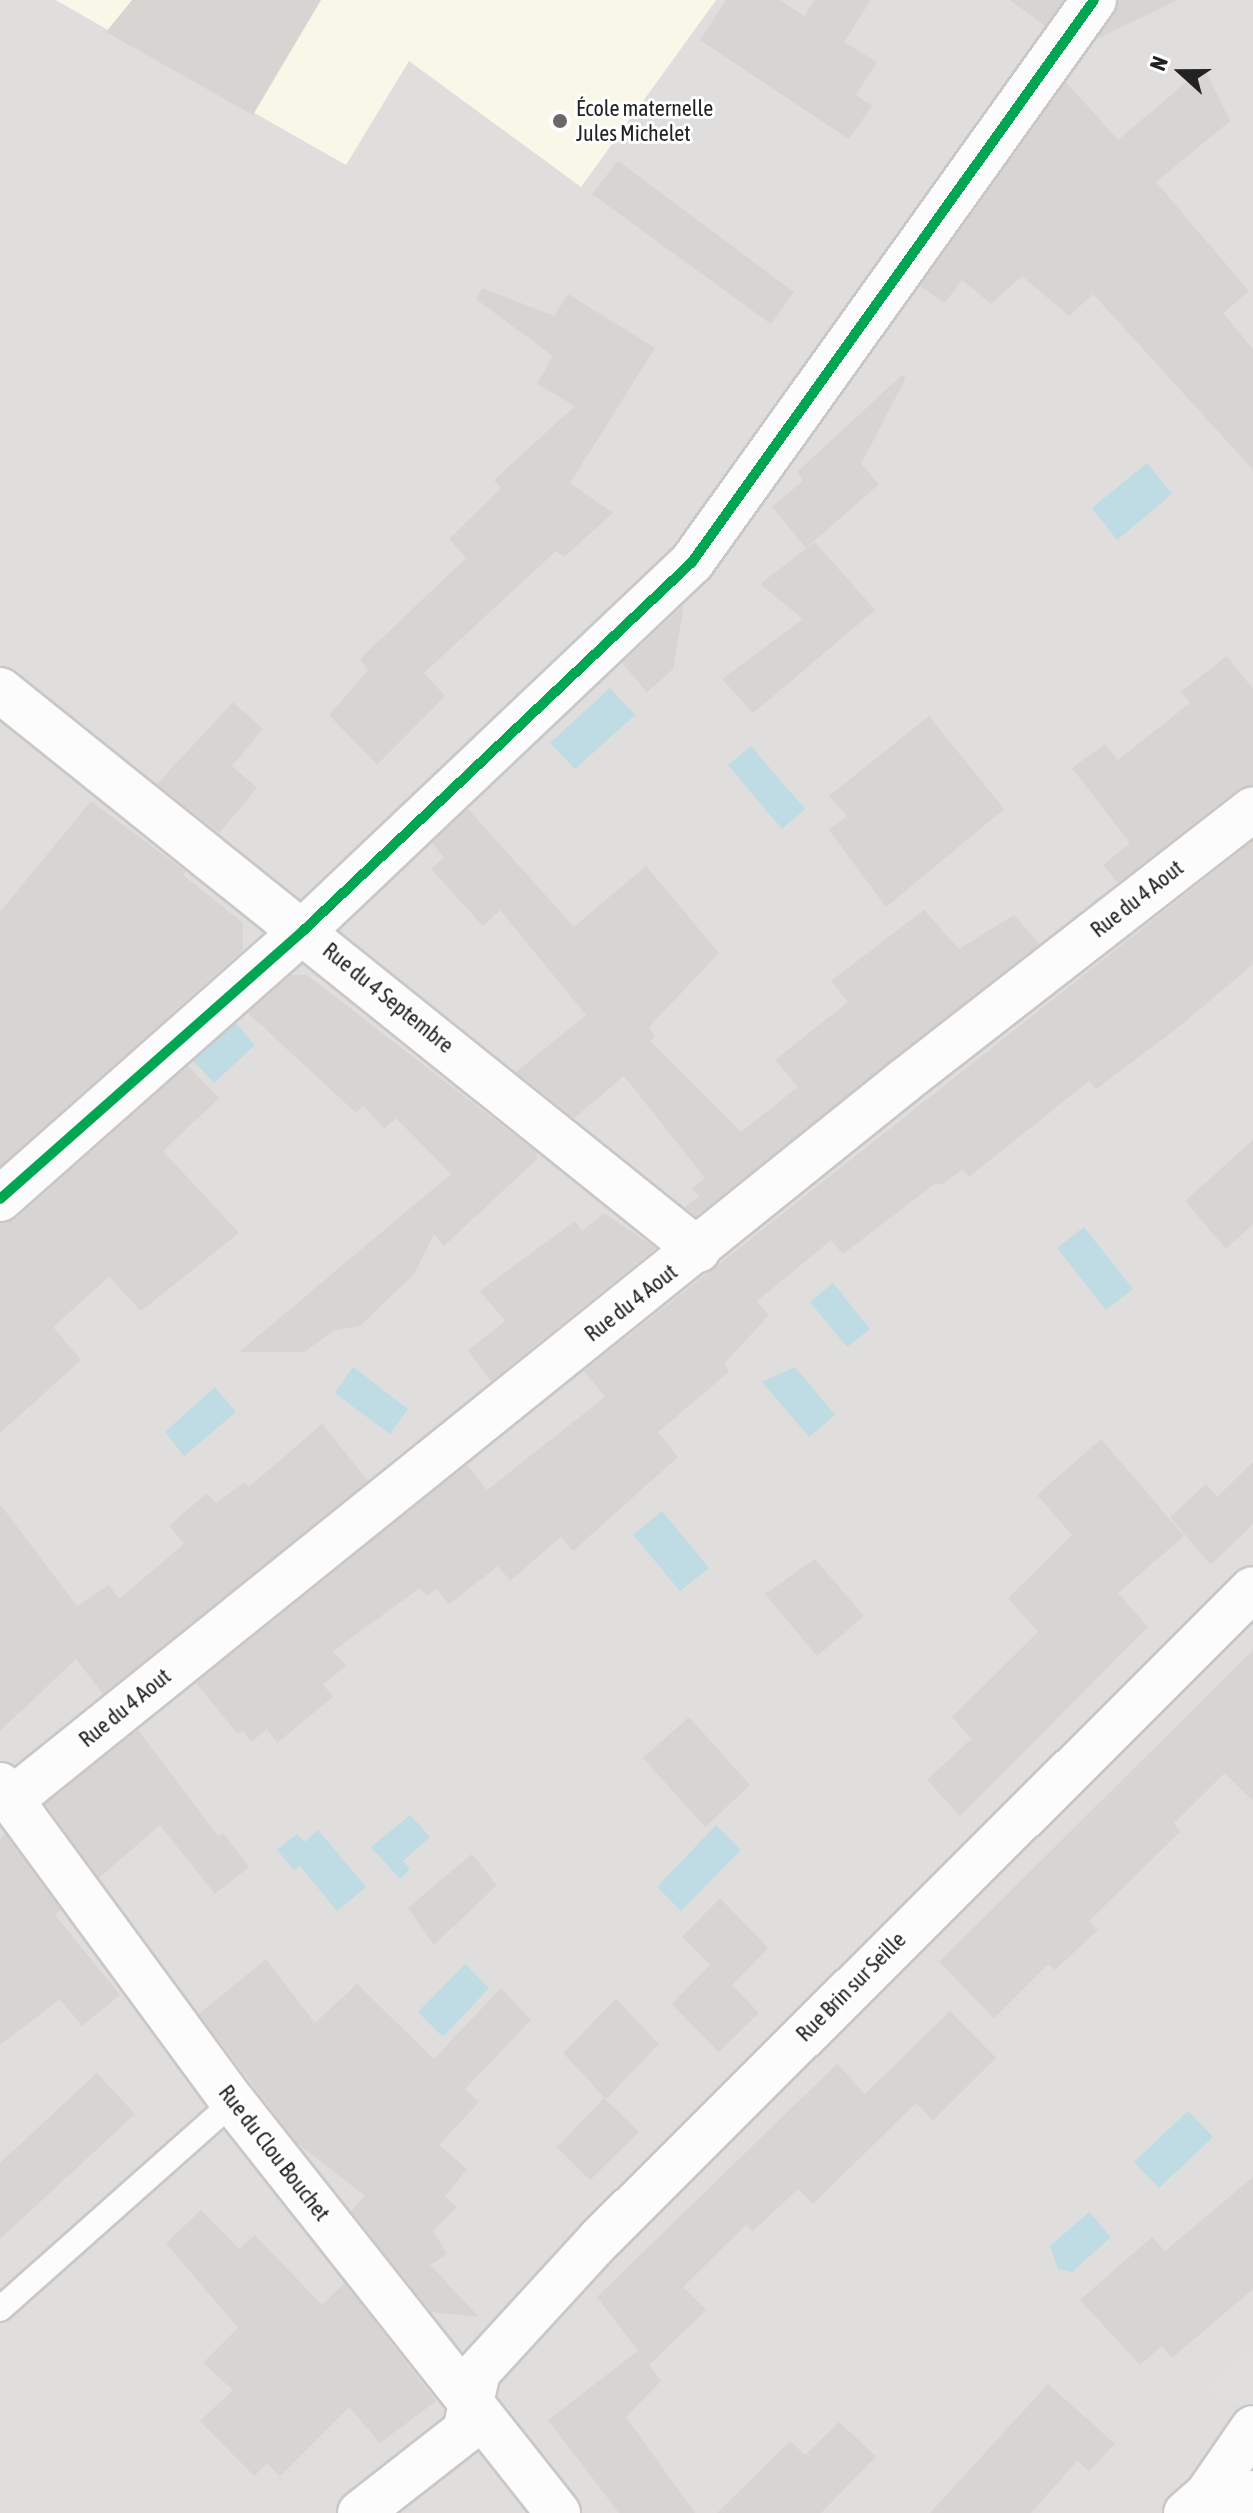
<!DOCTYPE html>
<html>
<head>
<meta charset="utf-8">
<style>
	body { margin:0 }
	#map { position:relative; width:1253px; height:2513px; overflow:hidden; background:#f0eeeb; font-family:"Asap Condensed",sans-serif }
	div>[style] { position:absolute }
	[style*='--x'] { left:calc(var(--x)*1px); top:calc(var(--y)*1px); width:calc(var(--w)*1px); rotate:calc(var(--a)*1deg) }
	.residential>* { inset:0; background:#dfdedc }
	.education>* { inset:0; background:#f8f7e8 }
	.parking>* { inset:0; background:#e0dfde }
	.water>* { inset:0; background:#bfdbe3 }
	.building>* { inset:0; background:#d7d4d2 }
	.roads { filter:drop-shadow(2px 0 #c9c8c7) drop-shadow(-2px 0 #c9c8c7) drop-shadow(0 2px #c9c8c7) drop-shadow(0 -2px #c9c8c7) }
	.lane>* { height:24px; margin:-12px; padding:0 12px; transform-origin:12px; border-radius:12px; background:#fdfcfc }
	.street>* { height:44px; margin:-22px; padding:0 22px; transform-origin:22px; border-radius:22px; background:#fdfcfc }
	.bus-1>* { height:10px; margin:-5px; padding:0 5px; transform-origin:5px; border-radius:5px; background:#00a651 }
	.dots>* { width:22px; height:22px; translate:-50% -50%; box-sizing:border-box; border:4px solid #fff; border-radius:50% }
	span { translate:-50% -50%; white-space:nowrap; text-align:center; line-height:1.15; -webkit-text-stroke:6px #fff; paint-order:stroke }
	.poi-label { font-size:22px; color:#222 }
	.left { translate:0 -50%; text-align:left }
	.street-label { font-size:22px; color:#222 }
	.north { position:absolute; left:1141px; top:32px; width:80px; height:80px; -webkit-text-stroke:6px #fff; paint-order:stroke; rotate:291deg; font-size:22px; font-weight:700; line-height:32px; text-align:center; color:#222 }
	.north::after { content:''; display:block; margin:auto; width:28px; height:36px; background:#222; clip-path:polygon(50% 0,100% 100%,50% 72%,0 100%) }
</style>
</head>
<body>
<div id="map">
	<div class="residential">
		<div style="clip-path:polygon(0 0,56px 0,190px 78px,408px 60px,581px 186px,716px 0,1253px 0,1253px 2513px,0 2513px)"></div>
	</div>
	<div class="education">
		<div style="clip-path:polygon(56px 0,716px 0,581px 187px,409px 61px,346px 165px)"></div>
	</div>
	<div class="parking">
		<div style="clip-path:polygon(1253px 2349px,1253px 2411px,1206px 2390px)"></div>
	</div>
	<div class="water">
		<div style="clip-path:polygon(1147px 463px,1172px 494px,1117px 540px,1092px 508px)"></div>
		<div style="clip-path:polygon(610px 688px,635px 715px,575px 769px,550px 743px)"></div>
		<div style="clip-path:polygon(751px 746px,805px 809px,782px 829px,728px 765px)"></div>
		<div style="clip-path:polygon(235px 1022px,255px 1045px,214px 1083px,193px 1060px)"></div>
		<div style="clip-path:polygon(1084px 1227px,1133px 1289px,1106px 1310px,1057px 1248px)"></div>
		<div style="clip-path:polygon(833px 1283px,870px 1329px,847px 1347px,810px 1302px)"></div>
		<div style="clip-path:polygon(353px 1367px,408px 1409px,390px 1434px,335px 1393px)"></div>
		<div style="clip-path:polygon(795px 1367px,835px 1415px,809px 1437px,762px 1382px)"></div>
		<div style="clip-path:polygon(215px 1387px,236px 1412px,184px 1456px,165px 1432px)"></div>
		<div style="clip-path:polygon(662px 1511px,709px 1568px,680px 1591px,633px 1535px)"></div>
		<div style="clip-path:polygon(410px 1815px,430px 1837px,403px 1861px,410px 1869px,400px 1879px,371px 1847px)"></div>
		<div style="clip-path:polygon(716px 1825px,741px 1850px,681px 1911px,657px 1887px)"></div>
		<div style="clip-path:polygon(318px 1830px,366px 1887px,337px 1911px,300px 1866px,294px 1870px,277px 1850px,297px 1834px,305px 1842px)"></div>
		<div style="clip-path:polygon(465px 1964px,489px 1988px,443px 2037px,418px 2012px)"></div>
		<div style="clip-path:polygon(1188px 2111px,1213px 2137px,1159px 2188px,1134px 2162px)"></div>
		<div style="clip-path:polygon(1089px 2212px,1111px 2237px,1072px 2272px,1058px 2269px,1050px 2246px)"></div>
	</div>
	<div class="building">
		<div style="clip-path:polygon(132px 0,321px 0,253px 115px,106px 32px)"></div>
		<div style="clip-path:polygon(726px 0,780px 0,804px 16px,815px 0,871px 0,844px 42px,877px 62px,856px 95px,872px 106px,849px 139px,700px 40px)"></div>
		<div style="clip-path:polygon(1010px 0,1063px 0,1045px 26px)"></div>
		<div style="clip-path:polygon(1119px 0,1177px 0,1097px 39px)"></div>
		<div style="clip-path:polygon(1204px 67px,1230px 121px,1156px 182px,1249px 291px,1223px 313px,1253px 349px,1253px 470px,1093px 294px,1069px 316px,1022px 276px,991px 304px,962px 280px,945px 303px,920px 286px,1066px 82px,1118px 140px)"></div>
		<div style="clip-path:polygon(618px 161px,794px 292px,771px 324px,592px 194px)"></div>
		<div style="clip-path:polygon(482px 288px,554px 316px,568px 294px,655px 348px,570px 483px,613px 513px,564px 557px,556px 551px,424px 673px,445px 696px,377px 765px,329px 715px,368px 670px,360px 659px,466px 558px,449px 539px,501px 488px,494px 480px,575px 406px,537px 384px,553px 356px,476px 299px)"></div>
		<div style="clip-path:polygon(902px 375px,906px 378px,861px 464px,879px 484px,806px 548px,772px 507px,803px 481px,797px 472px)"></div>
		<div style="clip-path:polygon(815px 542px,875px 610px,753px 713px,722px 679px,803px 619px,760px 584px)"></div>
		<div style="clip-path:polygon(684px 605px,673px 669px,647px 692px,622px 663px)"></div>
		<div style="clip-path:polygon(1227px 656px,1253px 689px,1253px 785px,1238px 789px,1118px 883px,1103px 865px,1130px 843px,1072px 768px,1105px 744px,1118px 760px,1190px 703px,1181px 692px)"></div>
		<div style="clip-path:polygon(233px 702px,263px 729px,232px 766px,257px 788px,219px 833px,157px 784px)"></div>
		<div style="clip-path:polygon(929px 716px,1004px 809px,886px 907px,829px 830px,847px 816px,829px 796px)"></div>
		<div style="clip-path:polygon(91px 801px,186px 872px,183px 875px,243px 923px,243px 950px,0 1166px,0 912px)"></div>
		<div style="clip-path:polygon(468px 809px,574px 927px,646px 866px,719px 953px,649px 1027px,655px 1036px,650px 1041px,741px 1132px,798px 1087px,775px 1060px,848px 1002px,831px 981px,924px 910px,959px 949px,1014px 915px,1039px 944px,696px 1216px,685px 1207px,699px 1197px,692px 1188px,705px 1178px,624px 1076px,574px 1118px,516px 1072px,586px 1015px,500px 910px,483px 926px,431px 869px,444px 857px,432px 843px)"></div>
		<div style="clip-path:polygon(1253px 841px,1253px 964px,1180px 1026px,1096px 1089px,1089px 1081px,969px 1177px,963px 1169px,942px 1185px,936px 1183px,843px 1254px,831px 1240px,757px 1301px,769px 1315px,724px 1364px,729px 1372px,658px 1432px,678px 1457px,573px 1551px,561px 1537px,510px 1581px,498px 1566px,449px 1604px,436px 1589px,427px 1596px,420px 1588px,333px 1651px,346px 1666px,323px 1684px,333px 1697px,277px 1743px,267px 1729px,251px 1742px,243px 1731px,237px 1733px,196px 1683px,467px 1465px,487px 1490px,605px 1397px,584px 1371px)"></div>
		<div style="clip-path:polygon(291px 975px,307px 975px,535px 1151px,537px 1159px,444px 1246px,434px 1234px,414px 1274px,360px 1326px,335px 1330px,304px 1352px,239px 1352px,451px 1174px,396px 1118px,384px 1129px,363px 1105px,356px 1113px,248px 1013px)"></div>
		<div style="clip-path:polygon(188px 1066px,219px 1098px,163px 1151px,239px 1233px,141px 1311px,109px 1277px,53px 1327px,81px 1360px,0 1433px,0 1223px,17px 1218px)"></div>
		<div style="clip-path:polygon(1253px 1140px,1253px 1224px,1226px 1249px,1185px 1201px)"></div>
		<div style="clip-path:polygon(604px 1213px,656px 1248px,491px 1381px,468px 1351px,505px 1321px,480px 1291px,575px 1221px,582px 1231px)"></div>
		<div style="clip-path:polygon(322px 1424px,368px 1481px,103px 1694px,76px 1659px,0 1731px,0 1504px,77px 1606px,109px 1585px,119px 1599px,184px 1544px,169px 1526px,207px 1493px,216px 1503px,245px 1482px,249px 1487px)"></div>
		<div style="clip-path:polygon(1101px 1439px,1184px 1536px,1118px 1593px,1148px 1627px,960px 1816px,927px 1780px,971px 1739px,952px 1717px,1038px 1632px,1008px 1598px,1072px 1535px,1037px 1495px)"></div>
		<div style="clip-path:polygon(1253px 1462px,1253px 1524px,1211px 1565px,1170px 1517px,1206px 1484px,1217px 1497px)"></div>
		<div style="clip-path:polygon(815px 1559px,864px 1616px,817px 1656px,765px 1594px)"></div>
		<div style="clip-path:polygon(1253px 1650px,1253px 1801px,1225px 1773px,1174px 1823px,1180px 1832px,1089px 1921px,1098px 1930px,1055px 1970px,1048px 1964px,994px 2018px,939px 1962px)"></div>
		<div style="clip-path:polygon(689px 1717px,750px 1785px,705px 1827px,643px 1758px)"></div>
		<div style="clip-path:polygon(138px 1730px,218px 1836px,223px 1833px,249px 1867px,215px 1894px,160px 1825px,99px 1878px,45px 1804px)"></div>
		<div style="clip-path:polygon(5px 1834px,61px 1910px,55px 1915px,120px 1995px,82px 2026px,60px 1999px,0 2045px,0 1839px)"></div>
		<div style="clip-path:polygon(472px 1854px,497px 1885px,434px 1945px,408px 1908px)"></div>
		<div style="clip-path:polygon(720px 1898px,768px 1948px,732px 1985px,759px 2013px,719px 2052px,672px 2004px,710px 1965px,682px 1937px)"></div>
		<div style="clip-path:polygon(266px 1959px,315px 2023px,357px 1984px,434px 2059px,501px 1988px,531px 2020px,465px 2089px,479px 2102px,439px 2145px,467px 2169px,445px 2197px,457px 2207px,433px 2231px,447px 2254px,430px 2265px,479px 2317px,431px 2312px,351px 2211px,365px 2196px,296px 2142px,199px 2014px)"></div>
		<div style="clip-path:polygon(616px 1999px,659px 2044px,606px 2099px,563px 2053px)"></div>
		<div style="clip-path:polygon(950px 2011px,996px 2058px,933px 2120px,916px 2103px,813px 2204px,798px 2189px,753px 2231px,746px 2225px,683px 2287px,706px 2310px,649px 2365px,661px 2381px,626px 2417px,695px 2513px,619px 2513px,548px 2420px,638px 2351px,597px 2297px,837px 2064px,865px 2094px)"></div>
		<div style="clip-path:polygon(97px 2073px,135px 2114px,0 2239px,0 2163px)"></div>
		<div style="clip-path:polygon(604px 2098px,639px 2132px,590px 2180px,557px 2147px)"></div>
		<div style="clip-path:polygon(1253px 2177px,1253px 2289px,1172px 2358px,1162px 2346px,1140px 2365px,1080px 2300px,1152px 2237px,1165px 2251px)"></div>
		<div style="clip-path:polygon(201px 2210px,239px 2249px,255px 2235px,322px 2305px,345px 2283px,436px 2401px,380px 2443px,349px 2407px,280px 2476px,267px 2463px,254px 2476px,200px 2421px,233px 2390px,203px 2363px,238px 2328px,166px 2243px)"></div>
		<div style="clip-path:polygon(1048px 2384px,1115px 2444px,1089px 2471px,1077px 2461px,1031px 2513px,930px 2513px)"></div>
		<div style="clip-path:polygon(839px 2422px,876px 2456px,821px 2513px,717px 2513px,790px 2441px,805px 2455px)"></div>
	</div>
	<div class="roads">
		<div class="lane">
			<div style="--x:0;--y:2309;--w:312;--a:-41.6"></div>
		</div>
		<div class="street">
			<div style="--x:0;--y:690;--w:895;--a:38.74"></div>
			<div style="--x:0;--y:1199;--w:406;--a:-41.5"></div>
			<div style="--x:304;--y:930;--w:535;--a:-43.48"></div>
			<div style="--x:692;--y:562;--w:691;--a:-54.42"></div>
			<div style="--x:0;--y:1785;--w:393;--a:53.7"></div>
			<div style="--x:233;--y:2102;--w:524;--a:51.66"></div>
			<div style="--x:11;--y:1800;--w:1146;--a:-38.84"></div>
			<div style="--x:904;--y:1081;--w:442;--a:-37.9"></div>
			<div style="--x:1207;--y:2495;--w:46;--a:-2.5"></div>
			<div style="--x:360;--y:2513;--w:133;--a:-38"></div>
			<div style="--x:465;--y:2431;--w:60;--a:-77.6"></div>
			<div style="--x:478;--y:2372;--w:180;--a:-47.5"></div>
			<div style="--x:600;--y:2239;--w:921;--a:-44.87"></div>
			<div style="--x:1186;--y:2513;--w:28;--a:-41"></div>
			<div style="--x:1207;--y:2495;--w:81;--a:-55.5"></div>
		</div>
	</div>
	<div class="bus-1">
		<div style="--x:0;--y:1199;--w:406;--a:-41.5"></div>
		<div style="--x:304;--y:930;--w:535;--a:-43.48"></div>
		<div style="--x:692;--y:562;--w:691;--a:-54.42"></div>
	</div>
	<div class="dots">
		<div style="left:560px;top:121px;background:#6a6968"></div>
	</div>
	<div class="poi-label">
		<span class="left" style="left:576px;top:121px">École maternelle<br>Jules Michelet</span>
	</div>
	<div class="street-label">
		<span style="left:1137px;top:899px;rotate:-38deg">Rue du 4 Aout</span>
		<span style="left:388px;top:998px;rotate:39deg">Rue du 4 Septembre</span>
		<span style="left:631px;top:1303px;rotate:-38deg">Rue du 4 Aout</span>
		<span style="left:125px;top:1708px;rotate:-39deg">Rue du 4 Aout</span>
		<span style="left:851px;top:1987px;rotate:-45deg">Rue Brin sur Seille</span>
		<span style="left:274px;top:2153px;rotate:52deg">Rue du Clou Bouchet</span>
	</div>
	<div class="north">N</div>
</div>
</body>
</html>
